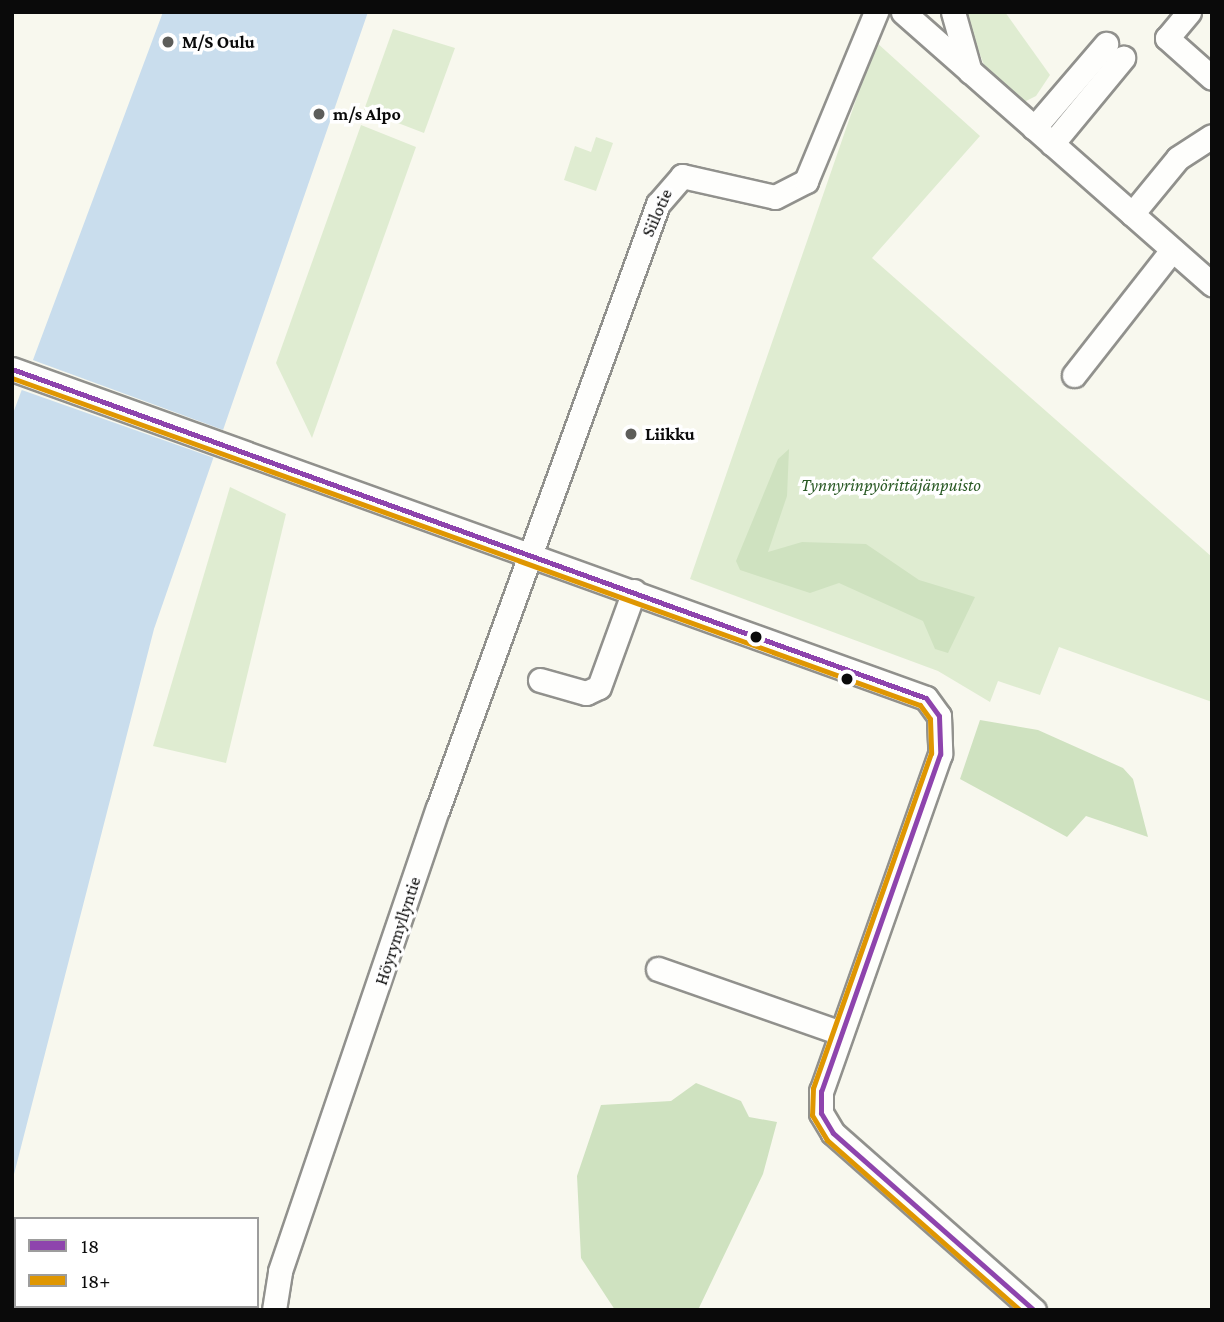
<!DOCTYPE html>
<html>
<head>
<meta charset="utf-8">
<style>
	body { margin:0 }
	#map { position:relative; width:1224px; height:1322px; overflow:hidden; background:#f8f8ee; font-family:"Crimson Pro",serif }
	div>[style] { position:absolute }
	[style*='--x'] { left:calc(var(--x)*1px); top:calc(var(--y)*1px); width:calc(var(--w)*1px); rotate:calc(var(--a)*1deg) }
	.green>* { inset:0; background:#dfecd1 }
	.forest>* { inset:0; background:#cfe2c0 }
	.water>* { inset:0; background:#c9dded }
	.pier>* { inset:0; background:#f8f8ee }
	.roads { filter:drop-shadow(2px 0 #91918d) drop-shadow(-2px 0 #91918d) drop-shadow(0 2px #91918d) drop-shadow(0 -2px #91918d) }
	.minor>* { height:23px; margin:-11.5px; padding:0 11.5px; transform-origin:11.5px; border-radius:11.5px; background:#fefefc }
	.bus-1>* { height:5px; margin:-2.5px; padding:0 2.5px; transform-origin:2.5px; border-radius:2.5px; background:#8e44ad }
	.bus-2>* { height:5px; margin:-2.5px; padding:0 2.5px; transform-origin:2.5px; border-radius:2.5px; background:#df9601 }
	.dots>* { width:19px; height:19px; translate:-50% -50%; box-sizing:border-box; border:4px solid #fff; border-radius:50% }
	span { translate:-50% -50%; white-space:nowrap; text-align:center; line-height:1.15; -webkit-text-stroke:7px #fff; paint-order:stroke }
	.poi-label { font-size:18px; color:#0a0a0a; font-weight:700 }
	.left { translate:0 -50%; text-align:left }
	.street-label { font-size:18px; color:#0a0a0a }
	.park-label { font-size:18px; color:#295924; font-style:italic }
	.frame { position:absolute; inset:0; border:14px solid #0a0a0a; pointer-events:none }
	.legend { position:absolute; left:14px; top:1217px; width:245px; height:91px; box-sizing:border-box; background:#fff; border:2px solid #9d9d9d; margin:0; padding:9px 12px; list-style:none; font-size:21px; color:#0a0a0a }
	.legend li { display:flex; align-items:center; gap:14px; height:35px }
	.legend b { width:35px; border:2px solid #9d9d9d }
</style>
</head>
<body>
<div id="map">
	<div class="green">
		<div style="clip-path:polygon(964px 12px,1005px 12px,1050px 75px,1036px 96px,1022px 103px,1011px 97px,984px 65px)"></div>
		<div style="clip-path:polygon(393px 29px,455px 48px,424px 133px,364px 110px)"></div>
		<div style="clip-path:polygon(876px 42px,980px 136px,872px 258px,1212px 557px,1212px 702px,1059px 647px,1040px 695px,998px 681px,990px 702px,938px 671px,690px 579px)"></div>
		<div style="clip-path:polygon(361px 125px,416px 147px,312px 438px,276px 363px)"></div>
		<div style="clip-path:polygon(596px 137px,613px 143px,596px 191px,564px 180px,575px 146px,591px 152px)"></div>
		<div style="clip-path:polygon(230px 487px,286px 514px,226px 763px,153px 746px)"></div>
		<div style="clip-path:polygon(108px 1306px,250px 1306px,108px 1310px)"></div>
	</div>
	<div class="forest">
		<div style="clip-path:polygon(789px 449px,787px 496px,768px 552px,802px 542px,866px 544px,919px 580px,975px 597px,948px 653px,935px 649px,923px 621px,839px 583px,810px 593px,740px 570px,736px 561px,778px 459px)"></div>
		<div style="clip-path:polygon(980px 720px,1038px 730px,1123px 768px,1133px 779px,1148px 837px,1086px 816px,1067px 837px,960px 779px)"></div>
		<div style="clip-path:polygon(696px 1083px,741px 1101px,749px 1117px,777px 1122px,763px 1174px,698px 1310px,615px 1310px,581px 1258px,577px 1176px,601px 1105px,671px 1101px)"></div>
	</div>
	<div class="water">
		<div style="clip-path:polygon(163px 12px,368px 12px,154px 629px,12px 1182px,12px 416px)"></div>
	</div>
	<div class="pier">
		<div style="clip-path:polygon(372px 12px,241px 390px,239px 389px,371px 12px)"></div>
		<div style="clip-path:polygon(30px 359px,226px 431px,217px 459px,19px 389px)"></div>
	</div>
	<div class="roads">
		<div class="minor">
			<div style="--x:903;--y:12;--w:412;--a:41.4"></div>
			<div style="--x:953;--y:12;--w:62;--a:74.2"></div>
			<div style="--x:1189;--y:12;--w:34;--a:130"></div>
			<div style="--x:1167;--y:38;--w:60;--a:41.6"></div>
			<div style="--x:1034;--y:128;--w:111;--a:-49.4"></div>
			<div style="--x:1052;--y:144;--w:112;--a:-50.5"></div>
			<div style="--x:1132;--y:214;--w:72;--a:-50.6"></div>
			<div style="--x:1178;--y:158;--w:40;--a:-32.9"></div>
			<div style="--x:12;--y:369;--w:971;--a:19.8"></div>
			<div style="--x:926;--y:698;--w:22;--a:54"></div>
			<div style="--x:939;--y:716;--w:38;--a:88"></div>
			<div style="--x:940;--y:754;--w:357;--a:109.4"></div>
			<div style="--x:821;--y:1091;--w:22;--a:90"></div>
			<div style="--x:821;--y:1113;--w:23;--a:59"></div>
			<div style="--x:833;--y:1133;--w:268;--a:41.4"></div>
			<div style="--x:1074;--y:375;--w:159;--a:-51.9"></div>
			<div style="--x:540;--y:680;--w:48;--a:15.8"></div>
			<div style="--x:586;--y:693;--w:14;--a:-25"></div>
			<div style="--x:599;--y:687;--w:102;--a:-70"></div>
			<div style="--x:658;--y:969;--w:194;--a:19.3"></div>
			<div style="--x:274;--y:1310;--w:39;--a:-81"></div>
			<div style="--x:280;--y:1271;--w:489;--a:-71.2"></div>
			<div style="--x:438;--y:808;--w:643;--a:-69.99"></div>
			<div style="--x:658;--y:204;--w:37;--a:-49"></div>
			<div style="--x:682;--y:176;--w:95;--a:12.7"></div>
			<div style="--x:775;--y:197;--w:35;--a:-27"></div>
			<div style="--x:806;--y:181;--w:183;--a:-67.5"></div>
		</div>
	</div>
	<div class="bus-1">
		<div style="--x:12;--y:369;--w:971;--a:19.8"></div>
		<div style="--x:926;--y:698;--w:22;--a:54"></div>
		<div style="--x:939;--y:716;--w:38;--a:88"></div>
		<div style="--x:940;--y:754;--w:357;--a:109.4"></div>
		<div style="--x:821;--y:1091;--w:22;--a:90"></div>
		<div style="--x:821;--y:1113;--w:23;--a:59"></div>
		<div style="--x:833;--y:1133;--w:268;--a:41.4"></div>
	</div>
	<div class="bus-2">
		<div style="--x:12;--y:378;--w:965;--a:19.81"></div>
		<div style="--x:920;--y:705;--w:17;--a:54"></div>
		<div style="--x:930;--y:719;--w:34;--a:88"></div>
		<div style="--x:931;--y:753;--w:355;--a:109.4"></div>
		<div style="--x:813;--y:1088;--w:27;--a:92"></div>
		<div style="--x:812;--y:1115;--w:29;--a:59"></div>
		<div style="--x:827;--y:1140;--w:257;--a:41.4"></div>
	</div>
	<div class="dots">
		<div style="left:168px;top:42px;background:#5d5d5a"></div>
		<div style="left:319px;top:114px;background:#5d5d5a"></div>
		<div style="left:631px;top:434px;background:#5d5d5a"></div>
		<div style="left:756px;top:637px;background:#0a0a0a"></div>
		<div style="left:847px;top:679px;background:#0a0a0a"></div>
	</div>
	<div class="poi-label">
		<span class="left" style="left:182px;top:42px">M/S Oulu</span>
		<span class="left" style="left:333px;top:114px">m/s Alpo</span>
		<span class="left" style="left:645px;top:434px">Liikku</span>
	</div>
	<div class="street-label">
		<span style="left:657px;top:213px;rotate:-66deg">Siilotie</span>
		<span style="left:398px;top:931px;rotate:-72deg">Höyrymyllyntie</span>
	</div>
	<div class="park-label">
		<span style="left:891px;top:485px">Tynnyrinpyörittäjänpuisto</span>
	</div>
	<div class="frame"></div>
	<ul class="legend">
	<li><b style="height:9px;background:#8e44ad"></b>18</li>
	<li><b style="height:9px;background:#df9601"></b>18+</li>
	</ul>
</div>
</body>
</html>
